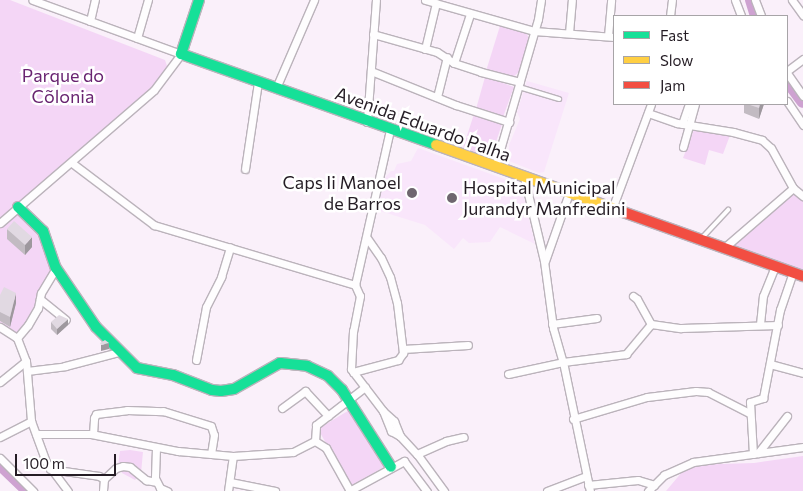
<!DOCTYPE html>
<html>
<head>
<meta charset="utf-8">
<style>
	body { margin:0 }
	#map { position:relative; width:803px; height:491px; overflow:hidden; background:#faf0fa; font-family:Commissioner,sans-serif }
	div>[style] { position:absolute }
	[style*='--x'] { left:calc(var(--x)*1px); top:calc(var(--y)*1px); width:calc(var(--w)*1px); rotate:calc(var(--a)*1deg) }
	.built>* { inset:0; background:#f9e6fb }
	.green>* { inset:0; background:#f4d6f6 }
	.canal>* { height:7px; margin:-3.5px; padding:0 3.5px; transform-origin:3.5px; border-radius:3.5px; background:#cea2d1 }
	.river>* { height:12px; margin:-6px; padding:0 6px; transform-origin:6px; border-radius:6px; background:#cea2d1 }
	.roads { filter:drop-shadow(1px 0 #bbb3bb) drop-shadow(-1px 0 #bbb3bb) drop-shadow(0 1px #bbb3bb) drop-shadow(0 -1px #bbb3bb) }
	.lane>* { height:4px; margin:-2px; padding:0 2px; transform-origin:2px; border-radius:2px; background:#fefdfe }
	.street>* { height:7px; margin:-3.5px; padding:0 3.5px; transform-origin:3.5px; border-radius:3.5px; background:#fefdfe }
	.fast>* { height:10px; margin:-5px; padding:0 5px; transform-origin:5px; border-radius:5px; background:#16e098 }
	.slow>* { height:10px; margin:-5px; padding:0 5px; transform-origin:5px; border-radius:5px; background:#ffcf43 }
	.jam>* { height:10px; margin:-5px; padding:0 5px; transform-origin:5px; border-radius:5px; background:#f24e42 }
	.wall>* { inset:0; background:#c2bbc2 }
	.shaded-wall>* { inset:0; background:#9e989e }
	.building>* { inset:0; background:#e1d9e2 }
	.dots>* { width:14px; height:14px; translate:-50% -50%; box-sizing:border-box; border:2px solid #fff; border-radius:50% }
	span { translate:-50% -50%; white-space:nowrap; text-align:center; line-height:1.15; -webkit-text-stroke:5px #fff; paint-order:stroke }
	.park-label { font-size:18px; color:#692471 }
	.street-label { font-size:18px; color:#241c24 }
	.poi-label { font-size:18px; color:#241c24 }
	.right { translate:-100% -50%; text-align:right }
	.left { translate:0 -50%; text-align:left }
	.legend { position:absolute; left:613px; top:15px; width:175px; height:90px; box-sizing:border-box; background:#fff; border:1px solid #a7a4a7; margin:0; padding:6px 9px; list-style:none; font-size:15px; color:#241c24 }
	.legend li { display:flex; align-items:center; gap:10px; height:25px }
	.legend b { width:25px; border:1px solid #a7a4a7 }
	.scale { position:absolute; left:15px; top:454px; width:101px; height:22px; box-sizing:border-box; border:2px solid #241c24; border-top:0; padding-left:6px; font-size:15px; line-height:18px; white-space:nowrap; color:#241c24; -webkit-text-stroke:4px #fff; paint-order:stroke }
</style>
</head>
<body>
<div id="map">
	<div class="built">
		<div style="clip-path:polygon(527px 81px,569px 93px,544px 172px,539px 173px,509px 161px,509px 145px,520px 119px,517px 112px)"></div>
		<div style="clip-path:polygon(418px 148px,521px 185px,535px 244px,500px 227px,490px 242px,469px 243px,463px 238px,454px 249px,425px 225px,377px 210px,384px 179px,391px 171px,394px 171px,397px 164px,411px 161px)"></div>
	</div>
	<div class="green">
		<div style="clip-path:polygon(0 0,10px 0,165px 60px,169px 72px,152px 90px,0 223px)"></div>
		<div style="clip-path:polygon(500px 26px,526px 33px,529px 38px,519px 72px,513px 77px,486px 71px)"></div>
		<div style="clip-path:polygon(485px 77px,514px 87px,503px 117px,476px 109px)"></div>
		<div style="clip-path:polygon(474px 114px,502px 124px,490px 160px,462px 151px)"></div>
		<div style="clip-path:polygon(697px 122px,732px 130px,723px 154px,709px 150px,705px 165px,683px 158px)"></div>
		<div style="clip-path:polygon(793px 188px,803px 195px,803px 273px,730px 246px)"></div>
		<div style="clip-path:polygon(18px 208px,36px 225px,55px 268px,17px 338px,0 325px,0 225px)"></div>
		<div style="clip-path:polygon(351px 409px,386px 466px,350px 486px,318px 429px)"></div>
		<div style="clip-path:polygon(130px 450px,143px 452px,141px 473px,135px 480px,122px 473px,118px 466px,120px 451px)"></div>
		<div style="clip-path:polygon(803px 456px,803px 491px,666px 491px,688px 465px,754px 463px)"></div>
	</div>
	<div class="canal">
		<div style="--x:0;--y:468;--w:33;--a:44"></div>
	</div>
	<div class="river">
		<div style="--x:751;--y:0;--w:17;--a:73"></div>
		<div style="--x:787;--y:81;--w:26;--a:53"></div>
	</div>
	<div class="roads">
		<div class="lane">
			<div style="--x:519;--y:87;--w:42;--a:16.7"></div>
			<div style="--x:701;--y:239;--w:40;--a:-47"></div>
		</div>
		<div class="street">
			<div style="--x:425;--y:0;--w:113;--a:15.9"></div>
			<div style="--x:534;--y:31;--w:80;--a:4.3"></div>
			<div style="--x:735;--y:0;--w:17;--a:69"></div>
			<div style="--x:755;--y:0;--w:17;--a:69"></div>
			<div style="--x:792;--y:0;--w:19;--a:54"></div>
			<div style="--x:670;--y:16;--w:16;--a:-83"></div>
			<div style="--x:90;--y:21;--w:22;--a:-77"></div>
			<div style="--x:569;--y:33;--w:33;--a:-85"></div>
			<div style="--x:373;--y:34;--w:66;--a:15.7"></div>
			<div style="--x:437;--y:52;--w:20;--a:33"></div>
			<div style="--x:454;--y:63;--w:28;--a:18"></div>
			<div style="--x:481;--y:72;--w:40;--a:14.4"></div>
			<div style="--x:608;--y:36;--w:36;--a:-85"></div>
			<div style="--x:137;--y:38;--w:40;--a:-74"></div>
			<div style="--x:425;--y:49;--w:47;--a:-76.6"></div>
			<div style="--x:454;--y:63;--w:52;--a:-71.9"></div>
			<div style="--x:371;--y:71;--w:92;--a:21.8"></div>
			<div style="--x:456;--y:105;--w:56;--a:17.8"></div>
			<div style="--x:787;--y:71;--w:20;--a:-37"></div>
			<div style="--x:787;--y:73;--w:28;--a:55"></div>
			<div style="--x:276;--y:88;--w:96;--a:-66.6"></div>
			<div style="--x:437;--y:97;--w:41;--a:-76"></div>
			<div style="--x:787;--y:101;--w:29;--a:56"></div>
			<div style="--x:648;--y:113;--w:31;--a:19"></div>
			<div style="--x:677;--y:123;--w:57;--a:9.1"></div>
			<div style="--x:733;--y:132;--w:30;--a:15"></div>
			<div style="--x:762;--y:140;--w:12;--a:42"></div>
			<div style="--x:771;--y:148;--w:46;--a:61.2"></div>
			<div style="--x:793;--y:188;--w:13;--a:39"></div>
			<div style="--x:367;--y:122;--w:122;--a:-85.8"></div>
			<div style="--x:682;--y:124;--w:21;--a:-71"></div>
			<div style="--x:683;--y:147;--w:45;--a:-74.4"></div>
			<div style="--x:72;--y:163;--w:103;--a:37.1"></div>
			<div style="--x:154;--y:225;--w:210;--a:16.6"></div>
			<div style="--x:355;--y:285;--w:159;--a:-77.3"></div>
			<div style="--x:495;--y:167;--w:154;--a:-73.8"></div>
			<div style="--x:538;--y:19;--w:19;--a:-81"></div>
			<div style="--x:245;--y:169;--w:88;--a:-81.5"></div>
			<div style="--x:524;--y:177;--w:86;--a:76.6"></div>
			<div style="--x:544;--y:261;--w:68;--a:82.3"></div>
			<div style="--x:553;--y:328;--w:35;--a:74"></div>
			<div style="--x:563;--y:362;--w:132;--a:78.2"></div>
			<div style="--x:612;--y:209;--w:112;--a:-69.6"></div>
			<div style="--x:0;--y:223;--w:203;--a:-40.8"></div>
			<div style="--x:154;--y:90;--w:45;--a:-53.1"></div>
			<div style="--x:181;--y:54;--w:158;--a:-160"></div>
			<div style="--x:725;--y:247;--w:90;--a:-40.9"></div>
			<div style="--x:545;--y:261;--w:72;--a:-70.6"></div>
			<div style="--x:355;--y:285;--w:12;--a:66"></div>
			<div style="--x:360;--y:296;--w:36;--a:101"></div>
			<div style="--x:353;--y:331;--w:38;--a:93"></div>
			<div style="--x:351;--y:369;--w:53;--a:52.7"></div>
			<div style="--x:383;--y:411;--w:15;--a:42"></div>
			<div style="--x:394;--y:421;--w:16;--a:68"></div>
			<div style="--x:633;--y:296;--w:5;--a:37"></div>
			<div style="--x:637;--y:299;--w:29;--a:61"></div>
			<div style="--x:40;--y:299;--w:33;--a:39"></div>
			<div style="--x:552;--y:324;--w:45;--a:-7.6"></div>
			<div style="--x:760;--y:324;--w:28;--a:-84"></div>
			<div style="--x:763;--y:296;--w:32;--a:-68"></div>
			<div style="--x:0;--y:327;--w:20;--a:33"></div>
			<div style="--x:17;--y:338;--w:25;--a:69"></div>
			<div style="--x:26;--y:361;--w:60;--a:85.2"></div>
			<div style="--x:31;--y:421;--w:44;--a:69.9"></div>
			<div style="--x:46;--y:462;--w:36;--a:53"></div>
			<div style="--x:17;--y:338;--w:17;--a:-50"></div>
			<div style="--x:28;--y:325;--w:20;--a:-60"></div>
			<div style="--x:38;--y:308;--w:15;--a:-79"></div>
			<div style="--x:41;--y:293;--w:29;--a:-59"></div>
			<div style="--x:403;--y:349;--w:65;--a:-3.5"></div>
			<div style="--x:196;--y:360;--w:54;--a:-79.3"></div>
			<div style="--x:206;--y:307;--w:34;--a:-63"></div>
			<div style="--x:221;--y:277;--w:31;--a:-73"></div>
			<div style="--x:770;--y:364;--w:34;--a:15"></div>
			<div style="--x:27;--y:371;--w:38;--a:-7"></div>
			<div style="--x:65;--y:366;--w:56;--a:-14.5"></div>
			<div style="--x:353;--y:372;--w:47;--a:-14.9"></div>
			<div style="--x:398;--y:360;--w:9;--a:-54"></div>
			<div style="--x:403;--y:353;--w:50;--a:-96.8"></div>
			<div style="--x:397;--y:303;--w:27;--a:-105"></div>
			<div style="--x:390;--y:277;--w:21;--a:-115"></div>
			<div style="--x:381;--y:258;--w:24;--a:-125"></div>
			<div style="--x:508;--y:374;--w:56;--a:-12.3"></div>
			<div style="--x:563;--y:362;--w:64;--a:-7.2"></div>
			<div style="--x:626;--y:354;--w:39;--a:-50"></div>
			<div style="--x:651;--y:324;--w:30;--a:8"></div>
			<div style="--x:681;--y:328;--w:97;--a:-1.8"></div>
			<div style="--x:0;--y:382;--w:33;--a:-39"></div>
			<div style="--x:282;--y:408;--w:29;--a:-36"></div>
			<div style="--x:305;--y:391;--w:34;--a:47"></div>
			<div style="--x:383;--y:411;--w:22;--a:68"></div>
			<div style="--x:391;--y:431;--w:10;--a:29"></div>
			<div style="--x:400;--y:436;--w:25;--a:47"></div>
			<div style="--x:417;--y:454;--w:46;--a:53.9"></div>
			<div style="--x:573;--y:419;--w:77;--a:-16.6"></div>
			<div style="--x:647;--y:397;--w:49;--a:-7"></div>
			<div style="--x:696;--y:391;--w:12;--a:5"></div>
			<div style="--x:708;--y:392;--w:46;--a:27.1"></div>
			<div style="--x:36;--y:434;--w:55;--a:0"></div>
			<div style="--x:91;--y:434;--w:89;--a:11.1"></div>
			<div style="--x:178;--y:451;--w:55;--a:5.2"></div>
			<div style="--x:233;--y:456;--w:60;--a:-3.8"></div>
			<div style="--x:293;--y:452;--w:25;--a:-27"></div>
			<div style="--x:93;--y:434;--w:16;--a:-86"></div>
			<div style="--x:94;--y:418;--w:4;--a:-63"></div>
			<div style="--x:96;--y:414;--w:31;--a:-7"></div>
			<div style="--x:127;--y:410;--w:36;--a:2"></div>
			<div style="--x:163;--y:411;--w:50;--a:17.4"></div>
			<div style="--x:211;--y:426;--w:9;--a:72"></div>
			<div style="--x:214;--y:435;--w:19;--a:99"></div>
			<div style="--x:0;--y:437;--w:35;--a:-27"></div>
			<div style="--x:315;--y:441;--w:16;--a:-86"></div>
			<div style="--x:316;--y:425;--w:62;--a:-37.8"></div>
			<div style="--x:315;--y:441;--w:13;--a:32"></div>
			<div style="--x:326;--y:448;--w:49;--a:60.8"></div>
			<div style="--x:156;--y:448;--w:30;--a:92"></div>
			<div style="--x:155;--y:478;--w:11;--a:63"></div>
			<div style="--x:160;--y:488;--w:8;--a:23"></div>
			<div style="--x:758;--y:453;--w:47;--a:-51.9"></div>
			<div style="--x:417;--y:454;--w:32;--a:-24"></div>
			<div style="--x:446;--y:441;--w:18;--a:-13"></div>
			<div style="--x:753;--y:454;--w:52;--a:-93.3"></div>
			<div style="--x:750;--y:402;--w:14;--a:-17"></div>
			<div style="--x:763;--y:398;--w:90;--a:-79.1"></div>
			<div style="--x:780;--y:310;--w:40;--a:-71.1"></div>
			<div style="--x:0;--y:458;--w:47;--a:45"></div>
			<div style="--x:50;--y:469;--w:49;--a:8.1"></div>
			<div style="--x:99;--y:476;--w:6;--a:31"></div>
			<div style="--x:104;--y:479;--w:12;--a:95"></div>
			<div style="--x:104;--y:479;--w:16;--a:-43"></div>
			<div style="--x:116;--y:468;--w:7;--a:-16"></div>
			<div style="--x:123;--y:466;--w:7;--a:8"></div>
			<div style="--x:130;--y:467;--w:21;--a:39"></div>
			<div style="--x:146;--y:480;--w:10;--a:11"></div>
			<div style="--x:230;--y:482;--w:46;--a:11.3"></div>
			<div style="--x:588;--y:485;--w:50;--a:-5.7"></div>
			<div style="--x:638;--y:480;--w:17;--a:17"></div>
			<div style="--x:228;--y:491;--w:35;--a:-82"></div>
			<div style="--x:349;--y:491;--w:63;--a:-28.6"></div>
			<div style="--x:404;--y:461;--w:38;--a:53"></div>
			<div style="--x:547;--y:491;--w:42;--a:-21"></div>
			<div style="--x:648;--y:491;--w:23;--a:-45"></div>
			<div style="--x:664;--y:475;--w:32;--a:-24"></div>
			<div style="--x:693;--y:462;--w:111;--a:-7.8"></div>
		</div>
		<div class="fast">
			<div style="--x:199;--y:0;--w:57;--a:108.4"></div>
			<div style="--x:181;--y:54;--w:271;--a:19.6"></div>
			<div style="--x:18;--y:207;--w:35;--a:44"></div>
			<div style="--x:43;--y:231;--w:39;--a:71"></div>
			<div style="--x:56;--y:268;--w:71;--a:55.9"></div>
			<div style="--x:96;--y:327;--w:58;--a:45"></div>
			<div style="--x:137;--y:368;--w:37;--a:11"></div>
			<div style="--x:173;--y:375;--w:42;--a:21"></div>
			<div style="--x:212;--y:390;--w:9;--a:6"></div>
			<div style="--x:221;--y:391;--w:13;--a:-9"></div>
			<div style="--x:234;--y:389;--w:53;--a:-29.5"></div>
			<div style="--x:280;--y:363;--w:27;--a:6"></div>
			<div style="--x:307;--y:366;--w:23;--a:25"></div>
			<div style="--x:328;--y:376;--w:20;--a:45"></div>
			<div style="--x:342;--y:390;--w:91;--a:57.5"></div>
		</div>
		<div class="slow">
			<div style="--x:436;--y:145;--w:199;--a:19.7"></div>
		</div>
		<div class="jam">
			<div style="--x:623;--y:212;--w:191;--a:19.6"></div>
		</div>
	</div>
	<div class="wall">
		<div style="clip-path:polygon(744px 104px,764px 104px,759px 119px,744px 113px)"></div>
		<div style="clip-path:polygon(7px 229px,32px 247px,25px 255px,7px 239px)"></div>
		<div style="clip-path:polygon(0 295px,16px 303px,10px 327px,0 321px)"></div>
		<div style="clip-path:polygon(51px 322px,68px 325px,57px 335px,51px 329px)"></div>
	</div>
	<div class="shaded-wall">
		<div style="clip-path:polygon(760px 104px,764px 104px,759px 119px,759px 108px)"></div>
		<div style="clip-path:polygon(32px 237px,32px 247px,25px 255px,25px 245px)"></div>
		<div style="clip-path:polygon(16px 293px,16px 303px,10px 327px,10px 317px)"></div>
		<div style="clip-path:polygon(68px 319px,68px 325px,57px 335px,57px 329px)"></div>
		<div style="clip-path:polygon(109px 343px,109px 349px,101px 351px,101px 345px)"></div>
	</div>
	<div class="building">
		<div style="clip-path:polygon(747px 104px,760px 104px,759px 108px)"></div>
		<div style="clip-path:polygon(14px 221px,32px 237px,25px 245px,7px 229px)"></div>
		<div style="clip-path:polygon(4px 287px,16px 293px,10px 317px,0 312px,0 295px)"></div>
		<div style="clip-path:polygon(59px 315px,68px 319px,57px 329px,51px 322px)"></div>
		<div style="clip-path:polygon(105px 340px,109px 343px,101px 345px,100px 343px)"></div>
	</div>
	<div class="dots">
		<div style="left:412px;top:193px;background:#6f666f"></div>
		<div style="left:452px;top:198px;background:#6f666f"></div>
	</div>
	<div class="park-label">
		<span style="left:63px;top:86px">Parque do<br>Cõlonia</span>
	</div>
	<div class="street-label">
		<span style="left:423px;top:124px;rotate:20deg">Avenida Eduardo Palha</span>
	</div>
	<div class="poi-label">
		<span class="right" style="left:401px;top:193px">Caps Ii Manoel<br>de Barros</span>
		<span class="left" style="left:463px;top:198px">Hospital Municipal<br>Jurandyr Manfredini</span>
	</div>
	<ul class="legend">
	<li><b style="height:6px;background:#16e098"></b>Fast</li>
	<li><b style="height:6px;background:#ffcf43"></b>Slow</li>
	<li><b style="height:6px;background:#f24e42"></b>Jam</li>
	</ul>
	<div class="scale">100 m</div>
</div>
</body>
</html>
